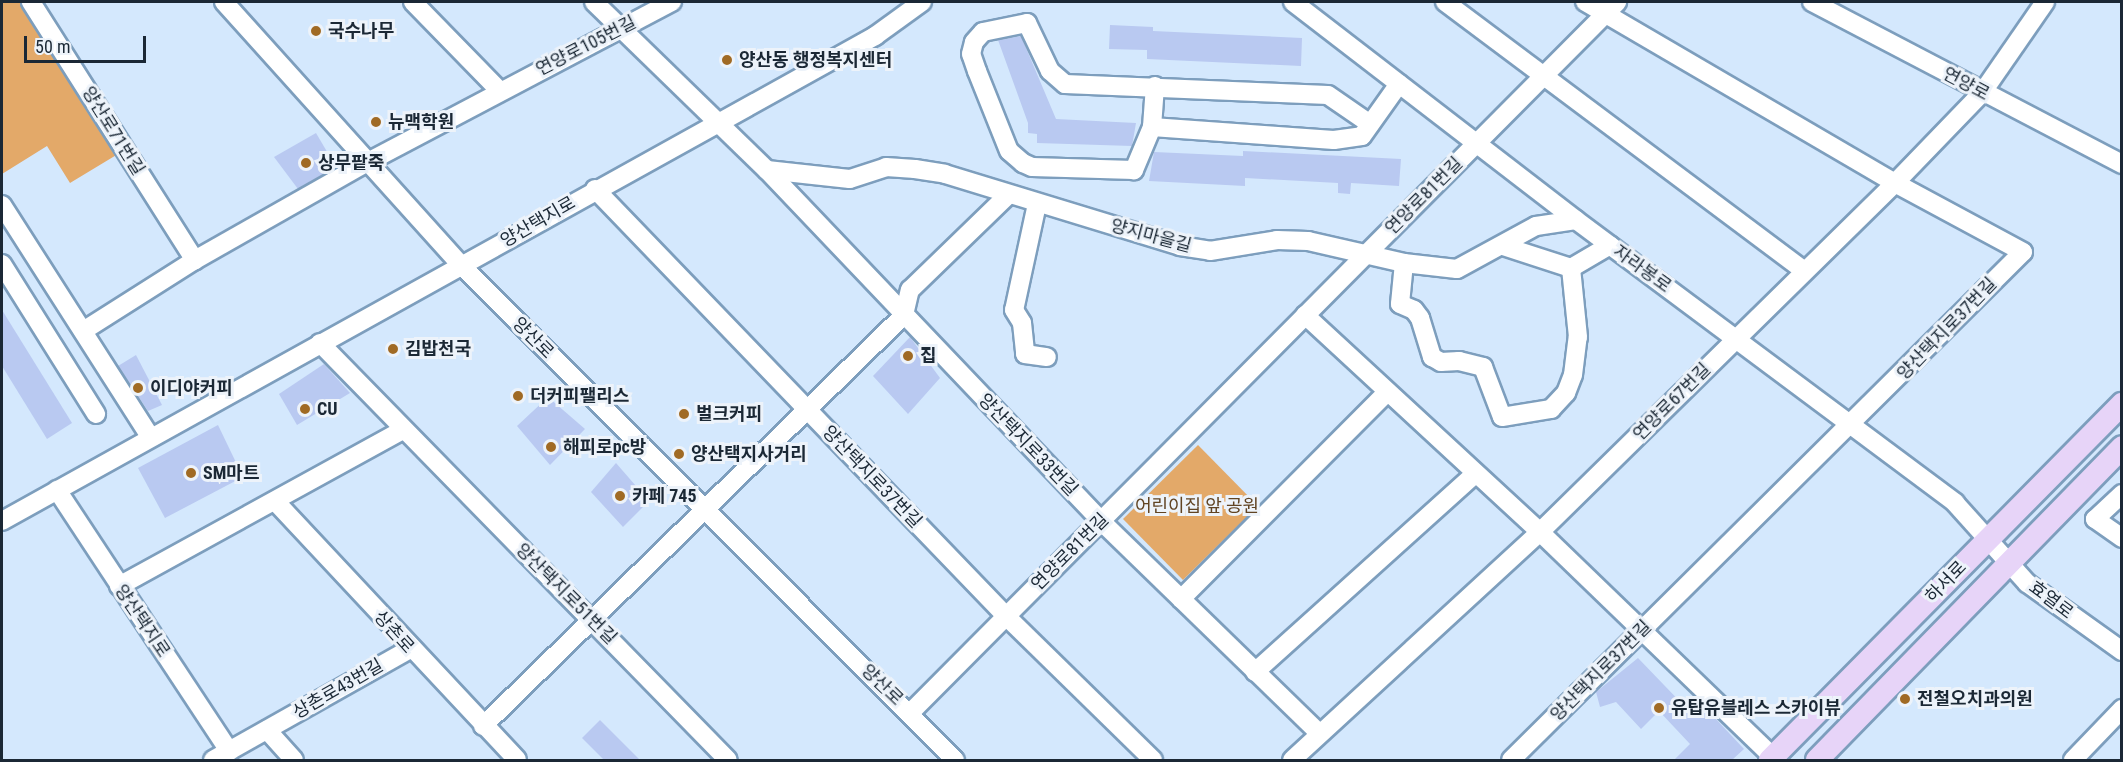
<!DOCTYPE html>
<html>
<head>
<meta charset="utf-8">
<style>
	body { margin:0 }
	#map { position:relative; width:2123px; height:762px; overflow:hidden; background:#d4e8fd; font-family:"Roboto Condensed","Noto Sans KR",sans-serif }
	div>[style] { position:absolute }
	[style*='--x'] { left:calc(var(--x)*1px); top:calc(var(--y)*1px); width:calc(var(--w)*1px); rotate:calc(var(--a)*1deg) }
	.green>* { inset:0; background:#e3a969 }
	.building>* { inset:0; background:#b9c9f1 }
	.roads { filter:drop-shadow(2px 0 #7d9ebd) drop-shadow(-2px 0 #7d9ebd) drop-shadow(0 2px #7d9ebd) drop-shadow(0 -2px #7d9ebd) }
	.minor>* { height:18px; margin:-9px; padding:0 9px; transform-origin:9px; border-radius:9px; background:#fff }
	.major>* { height:22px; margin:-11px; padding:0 11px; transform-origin:11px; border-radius:11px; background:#e7d4f8 }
	.dots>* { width:16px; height:16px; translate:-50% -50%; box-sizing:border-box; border:3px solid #edf3fa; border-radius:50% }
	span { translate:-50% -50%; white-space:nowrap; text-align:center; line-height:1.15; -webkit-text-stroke:6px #edf3fa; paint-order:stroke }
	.poi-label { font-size:18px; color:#1b2835; font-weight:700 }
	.left { translate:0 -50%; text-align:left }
	.street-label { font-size:18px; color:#1b2835 }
	.park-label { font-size:18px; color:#614423 }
	.frame { position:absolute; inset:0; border:3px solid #1b2835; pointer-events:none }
	.scale { position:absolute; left:24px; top:36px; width:122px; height:27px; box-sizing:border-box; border:3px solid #1b2835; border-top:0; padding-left:8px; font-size:18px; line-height:21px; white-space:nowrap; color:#1b2835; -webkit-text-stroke:4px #edf3fa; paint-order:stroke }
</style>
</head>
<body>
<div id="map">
	<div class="green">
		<div style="clip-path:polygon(2px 2px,24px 2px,118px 154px,70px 183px,47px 146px,2px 174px)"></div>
		<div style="clip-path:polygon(1198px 445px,1258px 506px,1183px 580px,1123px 519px)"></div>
	</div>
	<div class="building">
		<div style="clip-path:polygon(1110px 25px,1153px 27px,1153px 31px,1302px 38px,1301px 66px,1147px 59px,1147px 50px,1109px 49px)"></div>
		<div style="clip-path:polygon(1021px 36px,1056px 119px,1136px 123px,1132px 146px,1037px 143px,1037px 134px,1028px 133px,1028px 123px,998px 40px)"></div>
		<div style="clip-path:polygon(316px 133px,336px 167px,298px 189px,274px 157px)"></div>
		<div style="clip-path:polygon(1243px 151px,1401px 159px,1399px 186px,1351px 183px,1350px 194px,1338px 193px,1338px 183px,1245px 178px,1245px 186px,1149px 181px,1154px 152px,1243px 156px)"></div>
		<div style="clip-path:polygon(2px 310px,72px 423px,47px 439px,2px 366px)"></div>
		<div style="clip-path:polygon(910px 337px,940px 378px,908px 414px,873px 376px)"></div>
		<div style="clip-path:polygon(136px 355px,162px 405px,148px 411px,118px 366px)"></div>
		<div style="clip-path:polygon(324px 364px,350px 393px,297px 425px,279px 394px)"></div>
		<div style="clip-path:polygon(548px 397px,585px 429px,550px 465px,517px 426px)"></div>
		<div style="clip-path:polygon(218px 425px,243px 477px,165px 518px,138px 468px)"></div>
		<div style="clip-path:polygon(616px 463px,649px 501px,623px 527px,591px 492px)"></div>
		<div style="clip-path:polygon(1638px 658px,1690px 712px,1700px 702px,1744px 749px,1732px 760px,1674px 760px,1690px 744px,1659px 711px,1641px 729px,1616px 702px,1600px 707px,1596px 692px)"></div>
		<div style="clip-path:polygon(600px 720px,640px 760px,604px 760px,582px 738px)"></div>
	</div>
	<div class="roads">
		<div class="minor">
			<div style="--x:31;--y:2;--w:306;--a:57.6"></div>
			<div style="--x:224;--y:2;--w:355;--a:48"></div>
			<div style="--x:462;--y:266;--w:698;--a:45.06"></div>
			<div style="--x:413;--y:2;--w:124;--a:45.7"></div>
			<div style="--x:594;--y:2;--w:241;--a:44.2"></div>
			<div style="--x:767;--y:170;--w:485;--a:46.4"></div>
			<div style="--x:1101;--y:521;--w:305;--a:44.2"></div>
			<div style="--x:1293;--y:2;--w:357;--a:37.6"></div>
			<div style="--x:1576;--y:220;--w:473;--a:36.7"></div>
			<div style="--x:1955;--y:503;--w:108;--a:48"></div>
			<div style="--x:2027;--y:583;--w:117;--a:35.6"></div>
			<div style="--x:1445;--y:2;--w:449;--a:36.8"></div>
			<div style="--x:1812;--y:2;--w:350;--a:27.6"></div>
			<div style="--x:1155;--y:86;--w:41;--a:94.2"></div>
			<div style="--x:1152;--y:127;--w:182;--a:4.1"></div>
			<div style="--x:1334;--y:140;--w:28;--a:-8"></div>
			<div style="--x:1362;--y:136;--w:64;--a:-54.6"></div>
			<div style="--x:1152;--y:127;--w:47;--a:112.7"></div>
			<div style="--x:1134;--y:170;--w:102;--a:-178.3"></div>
			<div style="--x:1032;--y:167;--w:10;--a:-156"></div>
			<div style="--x:1023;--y:163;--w:18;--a:-139"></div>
			<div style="--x:1009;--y:151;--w:86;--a:-111.8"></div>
			<div style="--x:977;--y:71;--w:18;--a:-109"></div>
			<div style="--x:971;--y:54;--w:12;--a:-76"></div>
			<div style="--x:974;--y:42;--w:13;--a:-48"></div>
			<div style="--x:983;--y:32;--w:45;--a:-11.6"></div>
			<div style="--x:1027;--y:23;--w:53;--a:64.4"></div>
			<div style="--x:1050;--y:71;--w:20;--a:41"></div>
			<div style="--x:1065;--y:84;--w:263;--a:2.4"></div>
			<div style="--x:1328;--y:95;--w:51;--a:34.6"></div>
			<div style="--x:767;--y:170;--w:83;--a:6.2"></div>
			<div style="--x:850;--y:179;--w:38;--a:-18"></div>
			<div style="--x:886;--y:167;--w:29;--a:4"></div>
			<div style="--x:915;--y:169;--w:30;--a:9"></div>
			<div style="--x:945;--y:174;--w:246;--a:17"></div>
			<div style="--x:1180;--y:246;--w:30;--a:9"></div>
			<div style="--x:1210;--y:251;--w:68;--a:-9.3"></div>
			<div style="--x:1277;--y:240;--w:31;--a:2"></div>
			<div style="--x:1308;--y:241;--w:98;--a:12.9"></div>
			<div style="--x:1404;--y:263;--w:53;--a:6.5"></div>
			<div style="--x:1457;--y:269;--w:90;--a:-28.6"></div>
			<div style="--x:1536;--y:226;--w:40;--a:-8.5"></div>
			<div style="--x:595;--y:189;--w:593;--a:46.09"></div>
			<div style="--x:1006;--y:616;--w:206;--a:44.4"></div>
			<div style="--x:1037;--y:204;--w:108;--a:102.2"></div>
			<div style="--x:1014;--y:310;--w:15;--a:58"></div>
			<div style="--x:1022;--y:323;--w:31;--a:84"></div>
			<div style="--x:1025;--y:354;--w:22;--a:8"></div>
			<div style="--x:2;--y:205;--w:274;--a:57.4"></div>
			<div style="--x:1503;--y:246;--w:71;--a:17.9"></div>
			<div style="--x:1571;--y:268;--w:45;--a:-30.5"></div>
			<div style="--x:1404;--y:263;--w:41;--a:95.6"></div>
			<div style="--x:1400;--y:304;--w:15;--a:23"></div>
			<div style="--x:1414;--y:310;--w:10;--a:53"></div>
			<div style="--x:1420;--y:318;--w:41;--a:72.9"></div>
			<div style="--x:1432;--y:357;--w:10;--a:29"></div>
			<div style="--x:1441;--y:362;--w:18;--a:-3"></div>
			<div style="--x:1459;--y:361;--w:25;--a:14"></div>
			<div style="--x:1483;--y:367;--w:53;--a:69.2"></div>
			<div style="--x:1502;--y:417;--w:50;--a:-9.3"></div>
			<div style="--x:1551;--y:409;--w:22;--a:-47"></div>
			<div style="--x:1566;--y:393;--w:19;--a:-69"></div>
			<div style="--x:1573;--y:375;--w:38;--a:-83"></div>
			<div style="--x:1578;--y:337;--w:69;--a:-95.8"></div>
			<div style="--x:2;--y:264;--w:177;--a:57.9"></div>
			<div style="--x:1305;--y:315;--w:320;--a:42.7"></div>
			<div style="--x:1540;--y:532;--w:324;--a:44"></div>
			<div style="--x:83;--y:331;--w:133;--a:-32.4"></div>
			<div style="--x:195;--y:260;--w:197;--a:-29.6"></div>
			<div style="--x:366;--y:163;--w:346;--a:-27.8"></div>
			<div style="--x:320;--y:343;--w:583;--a:45.63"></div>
			<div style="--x:57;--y:490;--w:313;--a:56.6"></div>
			<div style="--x:2122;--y:494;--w:37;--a:137"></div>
			<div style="--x:2095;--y:519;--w:33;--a:35"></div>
			<div style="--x:275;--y:501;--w:354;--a:46.9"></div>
			<div style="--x:2;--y:521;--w:999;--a:-29.05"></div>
			<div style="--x:875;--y:36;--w:58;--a:-35.9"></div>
			<div style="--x:119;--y:586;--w:324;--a:-28.8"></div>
			<div style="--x:1181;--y:599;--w:292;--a:-45.1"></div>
			<div style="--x:1255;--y:672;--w:297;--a:-42"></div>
			<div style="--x:910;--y:713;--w:1003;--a:-45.16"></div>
			<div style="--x:483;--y:726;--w:588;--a:-44.31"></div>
			<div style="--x:904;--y:315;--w:26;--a:-77"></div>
			<div style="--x:910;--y:290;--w:135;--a:-44.1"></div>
			<div style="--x:267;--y:730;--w:40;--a:48"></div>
			<div style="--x:213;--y:760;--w:226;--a:-29.4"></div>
			<div style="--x:1292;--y:760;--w:337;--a:-42.6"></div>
			<div style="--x:1540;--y:532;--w:498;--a:-44.5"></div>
			<div style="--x:1895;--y:183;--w:125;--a:-46"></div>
			<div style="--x:1982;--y:93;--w:111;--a:-55.3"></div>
			<div style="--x:1511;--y:760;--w:721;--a:-44.78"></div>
			<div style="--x:2023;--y:252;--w:145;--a:-151.7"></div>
			<div style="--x:1895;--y:183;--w:359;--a:-149.7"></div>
			<div style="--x:2073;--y:760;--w:71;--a:-46.1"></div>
		</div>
		<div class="major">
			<div style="--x:1770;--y:760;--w:501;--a:-45.32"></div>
			<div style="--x:1817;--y:760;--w:437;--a:-45.7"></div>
		</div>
	</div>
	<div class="dots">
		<div style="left:316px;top:31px;background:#a06a24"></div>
		<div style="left:727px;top:60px;background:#a06a24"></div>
		<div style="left:376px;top:122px;background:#a06a24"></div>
		<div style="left:306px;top:163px;background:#a06a24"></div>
		<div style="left:393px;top:349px;background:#a06a24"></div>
		<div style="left:908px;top:356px;background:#a06a24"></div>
		<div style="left:138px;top:388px;background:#a06a24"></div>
		<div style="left:518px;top:396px;background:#a06a24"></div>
		<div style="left:305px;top:409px;background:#a06a24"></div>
		<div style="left:684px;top:414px;background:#a06a24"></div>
		<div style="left:551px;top:447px;background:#a06a24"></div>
		<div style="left:679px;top:454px;background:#a06a24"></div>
		<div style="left:191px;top:473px;background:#a06a24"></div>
		<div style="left:620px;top:496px;background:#a06a24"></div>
		<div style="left:1905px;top:699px;background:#a06a24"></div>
		<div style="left:1659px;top:708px;background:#a06a24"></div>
	</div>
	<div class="poi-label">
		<span class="left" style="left:328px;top:31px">국수나무</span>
		<span class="left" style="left:739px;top:60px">양산동 행정복지센터</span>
		<span class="left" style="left:388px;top:122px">뉴맥학원</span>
		<span class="left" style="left:318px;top:163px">상무팥죽</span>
		<span class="left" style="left:405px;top:349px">김밥천국</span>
		<span class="left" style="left:920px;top:356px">집</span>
		<span class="left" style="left:150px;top:388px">이디야커피</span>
		<span class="left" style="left:530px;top:396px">더커피팰리스</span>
		<span class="left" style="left:317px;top:409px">CU</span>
		<span class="left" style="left:696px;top:414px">벌크커피</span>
		<span class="left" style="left:563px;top:447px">해피로pc방</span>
		<span class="left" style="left:691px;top:454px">양산택지사거리</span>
		<span class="left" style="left:203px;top:473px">SM마트</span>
		<span class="left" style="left:632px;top:496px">카페 745</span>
		<span class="left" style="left:1917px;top:699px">전철오치과의원</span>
		<span class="left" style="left:1671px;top:708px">유탑유블레스 스카이뷰</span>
	</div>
	<div class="street-label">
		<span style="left:586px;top:46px;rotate:-27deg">연양로105번길</span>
		<span style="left:1966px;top:84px;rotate:28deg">연양로</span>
		<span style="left:113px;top:131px;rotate:58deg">양산로71번길</span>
		<span style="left:1424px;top:196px;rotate:-45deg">연양로81번길</span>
		<span style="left:538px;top:222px;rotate:-30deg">양산택지로</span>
		<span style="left:1151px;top:236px;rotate:15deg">양지마을길</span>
		<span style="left:1642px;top:269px;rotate:36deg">자라봉로</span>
		<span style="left:1947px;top:329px;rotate:-46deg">양산택지로37번길</span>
		<span style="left:533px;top:338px;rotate:45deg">양산로</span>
		<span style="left:1672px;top:402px;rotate:-45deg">연양로67번길</span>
		<span style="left:1028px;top:445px;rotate:46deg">양산택지로33번길</span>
		<span style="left:872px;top:477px;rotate:46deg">양산택지로37번길</span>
		<span style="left:1070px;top:552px;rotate:-45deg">연양로81번길</span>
		<span style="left:1946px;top:582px;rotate:-46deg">하서로</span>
		<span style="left:566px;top:594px;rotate:45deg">양산택지로51번길</span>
		<span style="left:2051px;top:600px;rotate:37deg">효열로</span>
		<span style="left:142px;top:621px;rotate:56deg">양산택지로</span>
		<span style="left:394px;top:632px;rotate:48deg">상촌로</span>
		<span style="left:1601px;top:671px;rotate:-45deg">양산택지로37번길</span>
		<span style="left:882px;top:685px;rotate:44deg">양산로</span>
		<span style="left:338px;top:689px;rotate:-30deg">상촌로43번길</span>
	</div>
	<div class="park-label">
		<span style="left:1197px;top:506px">어린이집 앞 공원</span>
	</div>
	<div class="frame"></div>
	<div class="scale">50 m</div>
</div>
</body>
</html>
